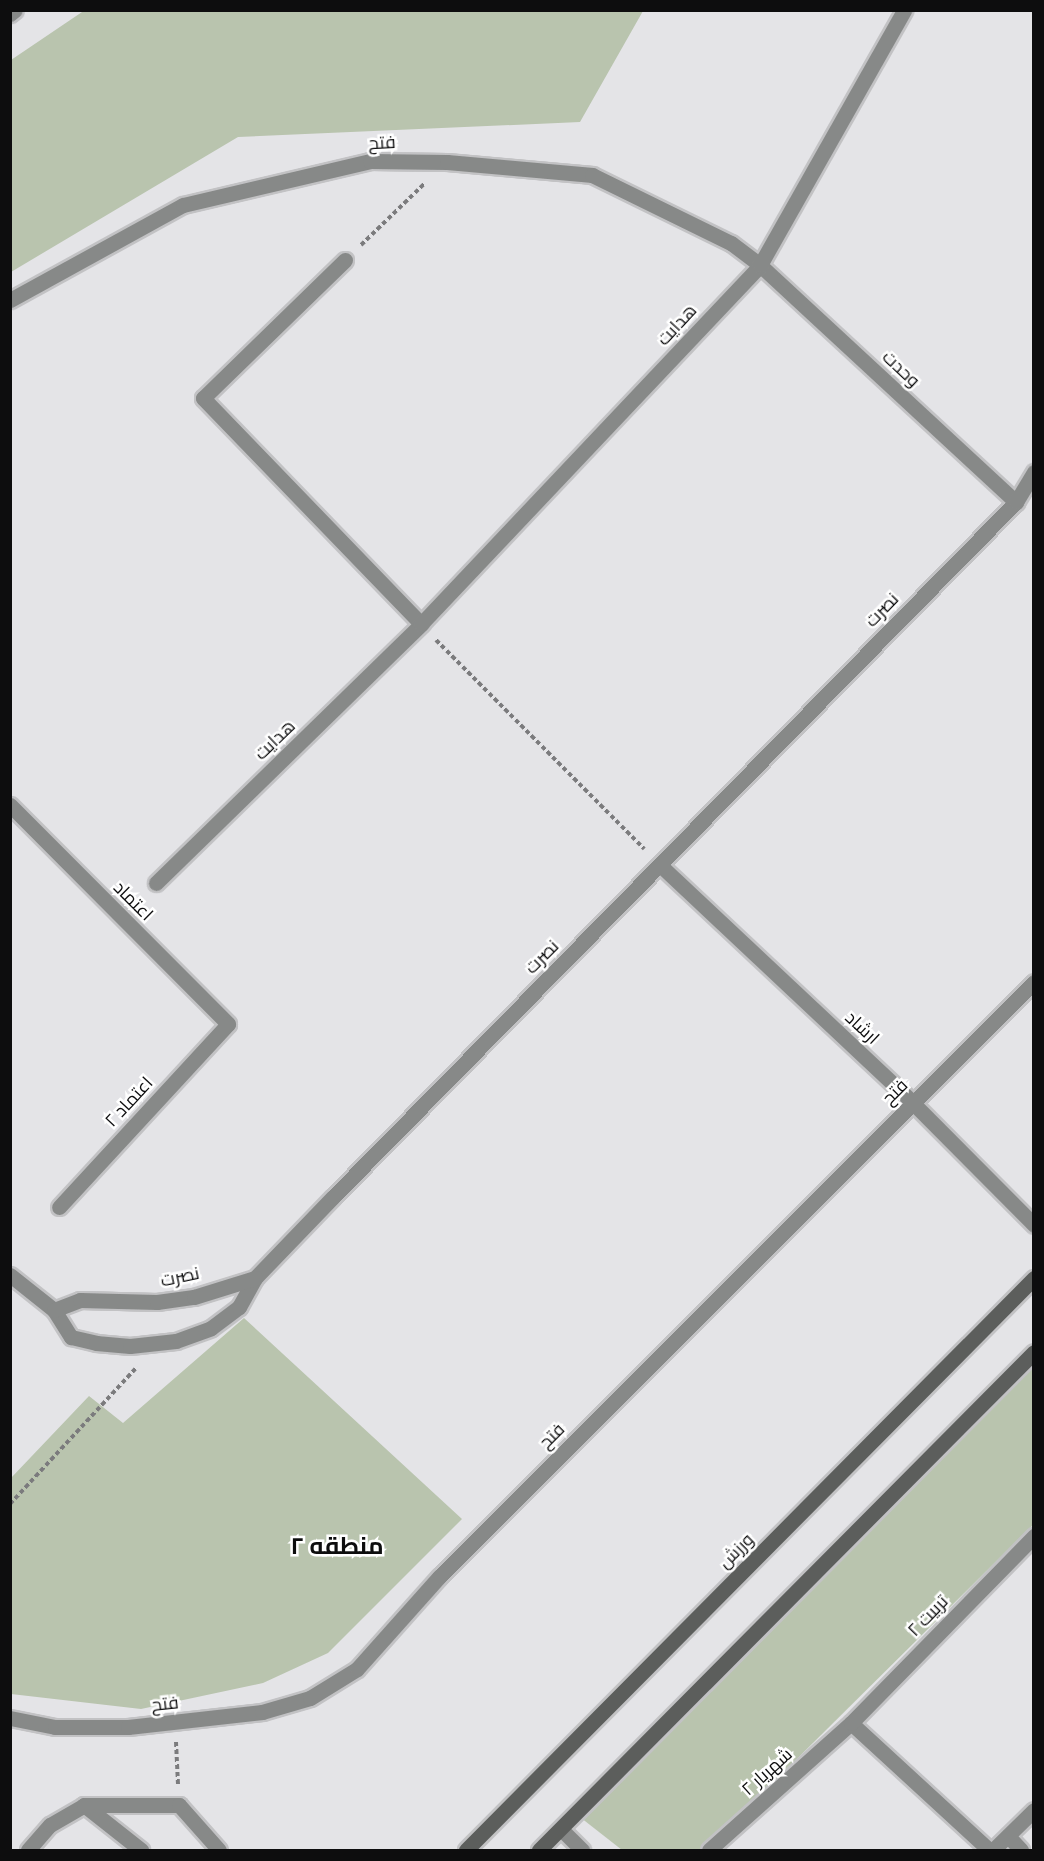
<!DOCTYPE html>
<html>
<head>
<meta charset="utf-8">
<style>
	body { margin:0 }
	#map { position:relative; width:1044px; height:1861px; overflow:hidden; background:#e4e4e7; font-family:Karla,Cairo,sans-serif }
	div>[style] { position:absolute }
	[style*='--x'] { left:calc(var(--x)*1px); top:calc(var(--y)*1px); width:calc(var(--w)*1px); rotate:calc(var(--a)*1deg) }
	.green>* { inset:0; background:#b9c4ae }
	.path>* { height:4px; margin-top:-2px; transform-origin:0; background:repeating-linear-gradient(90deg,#7b7b7d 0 4.5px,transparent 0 7.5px) }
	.roads { filter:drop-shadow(2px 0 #c2c2c4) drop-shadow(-2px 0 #c2c2c4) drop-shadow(0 2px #c2c2c4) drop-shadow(0 -2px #c2c2c4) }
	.minor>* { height:15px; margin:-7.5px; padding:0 7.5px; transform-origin:7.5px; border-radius:7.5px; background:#878988 }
	.secondary>* { height:15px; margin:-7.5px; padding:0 7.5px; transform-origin:7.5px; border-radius:7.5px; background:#5c5e5c }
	span { translate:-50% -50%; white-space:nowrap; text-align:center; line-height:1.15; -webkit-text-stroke:5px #fff; paint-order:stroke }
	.street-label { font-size:18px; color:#0d0d0e }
	.district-label { font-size:24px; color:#0d0d0e; font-weight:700 }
	.frame { position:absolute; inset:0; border:12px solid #0d0d0e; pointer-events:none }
</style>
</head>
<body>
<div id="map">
	<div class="green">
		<div style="clip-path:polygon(85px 10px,643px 10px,643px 11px,580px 122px,238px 137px,11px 272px,11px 60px)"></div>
		<div style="clip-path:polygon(244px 1318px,462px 1519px,328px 1653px,263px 1683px,141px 1709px,11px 1694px,11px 1478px,89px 1396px,123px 1423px)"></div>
		<div style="clip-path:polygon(1033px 1352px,1033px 1525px,705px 1850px,622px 1850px,576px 1814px)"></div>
	</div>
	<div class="path">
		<div style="--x:361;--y:245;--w:89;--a:-44.1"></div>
		<div style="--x:436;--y:640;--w:295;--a:45.1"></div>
		<div style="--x:10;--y:1504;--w:187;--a:-47.2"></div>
		<div style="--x:176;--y:1742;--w:43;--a:87.3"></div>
	</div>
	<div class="roads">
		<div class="minor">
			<div style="--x:10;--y:14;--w:6;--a:-39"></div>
			<div style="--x:345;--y:260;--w:198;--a:135.8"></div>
			<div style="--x:203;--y:398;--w:314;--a:46"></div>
			<div style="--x:10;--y:300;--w:197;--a:-28.8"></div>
			<div style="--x:183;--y:205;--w:192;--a:-13.2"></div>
			<div style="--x:370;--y:161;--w:77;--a:0.7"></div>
			<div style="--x:447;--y:162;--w:146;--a:5.1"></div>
			<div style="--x:592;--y:175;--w:155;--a:26.1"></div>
			<div style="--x:731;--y:243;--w:36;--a:37"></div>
			<div style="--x:760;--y:265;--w:349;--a:42.8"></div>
			<div style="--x:10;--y:805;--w:309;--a:45.1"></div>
			<div style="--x:228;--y:1024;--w:249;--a:132.7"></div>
			<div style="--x:660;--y:865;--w:346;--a:43.2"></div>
			<div style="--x:912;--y:1102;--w:173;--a:45.2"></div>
			<div style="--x:156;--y:883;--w:371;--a:-44.3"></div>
			<div style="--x:421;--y:624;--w:494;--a:-46.6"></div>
			<div style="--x:760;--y:265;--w:293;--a:-60.5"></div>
			<div style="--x:10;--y:1275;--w:56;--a:38.5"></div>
			<div style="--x:54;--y:1310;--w:32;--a:58"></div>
			<div style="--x:71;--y:1337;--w:26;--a:13"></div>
			<div style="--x:96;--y:1343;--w:34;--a:5"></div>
			<div style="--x:130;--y:1346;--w:46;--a:-6.2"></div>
			<div style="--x:176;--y:1341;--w:37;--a:-20"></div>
			<div style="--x:211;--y:1328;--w:35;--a:-37"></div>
			<div style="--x:239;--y:1307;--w:33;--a:-61"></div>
			<div style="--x:255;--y:1278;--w:112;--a:-46.1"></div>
			<div style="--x:333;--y:1197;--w:974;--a:-45.5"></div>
			<div style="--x:1016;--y:502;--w:35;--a:-59"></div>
			<div style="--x:54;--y:1310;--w:28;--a:-21"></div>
			<div style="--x:80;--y:1300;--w:77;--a:1.5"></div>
			<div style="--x:157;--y:1302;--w:37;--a:-8"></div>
			<div style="--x:194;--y:1297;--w:64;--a:-17.3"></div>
			<div style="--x:10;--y:1718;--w:46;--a:11.3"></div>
			<div style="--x:55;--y:1727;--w:73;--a:0"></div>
			<div style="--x:128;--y:1727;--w:135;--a:-6.4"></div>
			<div style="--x:262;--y:1712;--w:50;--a:-16.3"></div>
			<div style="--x:310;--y:1698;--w:55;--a:-31.7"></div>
			<div style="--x:357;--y:1669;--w:123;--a:-48.3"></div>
			<div style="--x:439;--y:1577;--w:841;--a:-45"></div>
			<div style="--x:851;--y:1723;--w:188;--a:42.6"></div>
			<div style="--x:84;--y:1805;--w:73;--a:38.3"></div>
			<div style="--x:561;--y:1829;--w:30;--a:45"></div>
			<div style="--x:1008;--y:1836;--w:19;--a:47"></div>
			<div style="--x:28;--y:1850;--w:33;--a:-49"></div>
			<div style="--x:50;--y:1825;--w:39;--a:-30"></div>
			<div style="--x:84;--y:1805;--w:95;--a:0"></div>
			<div style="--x:179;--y:1805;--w:60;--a:48.4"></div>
			<div style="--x:709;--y:1850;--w:191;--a:-41.8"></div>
			<div style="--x:851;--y:1723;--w:262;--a:-45.6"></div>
			<div style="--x:993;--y:1850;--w:57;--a:-44.3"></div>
		</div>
		<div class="secondary">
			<div style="--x:466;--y:1850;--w:806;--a:-45.2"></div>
			<div style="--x:539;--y:1850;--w:702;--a:-45.17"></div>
		</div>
	</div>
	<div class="street-label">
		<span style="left:382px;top:143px;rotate:-3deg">فتح</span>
		<span style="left:677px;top:325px;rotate:-47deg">هدایت</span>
		<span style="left:901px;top:369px;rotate:43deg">وحدت</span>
		<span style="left:882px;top:610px;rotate:-46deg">نصرت</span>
		<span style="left:275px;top:740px;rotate:-44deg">هدایت</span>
		<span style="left:133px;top:901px;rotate:45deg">اعتماد</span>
		<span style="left:542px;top:957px;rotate:-45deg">نصرت</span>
		<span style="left:862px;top:1028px;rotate:43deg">ارشاد</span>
		<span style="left:895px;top:1092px;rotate:-45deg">فتح</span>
		<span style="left:129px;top:1102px;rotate:-47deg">اعتماد ۲</span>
		<span style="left:180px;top:1277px;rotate:-12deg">نصرت</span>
		<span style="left:552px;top:1436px;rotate:-45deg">فتح</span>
		<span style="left:736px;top:1551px;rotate:-45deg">ورزش</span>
		<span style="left:928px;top:1616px;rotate:-46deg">تربیت ۲</span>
		<span style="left:165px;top:1704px;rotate:-6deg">فتح</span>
		<span style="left:767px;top:1772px;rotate:-42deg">شهریار ۲</span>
	</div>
	<div class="district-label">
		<span style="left:337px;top:1547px">منطقه ۲</span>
	</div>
	<div class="frame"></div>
</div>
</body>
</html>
